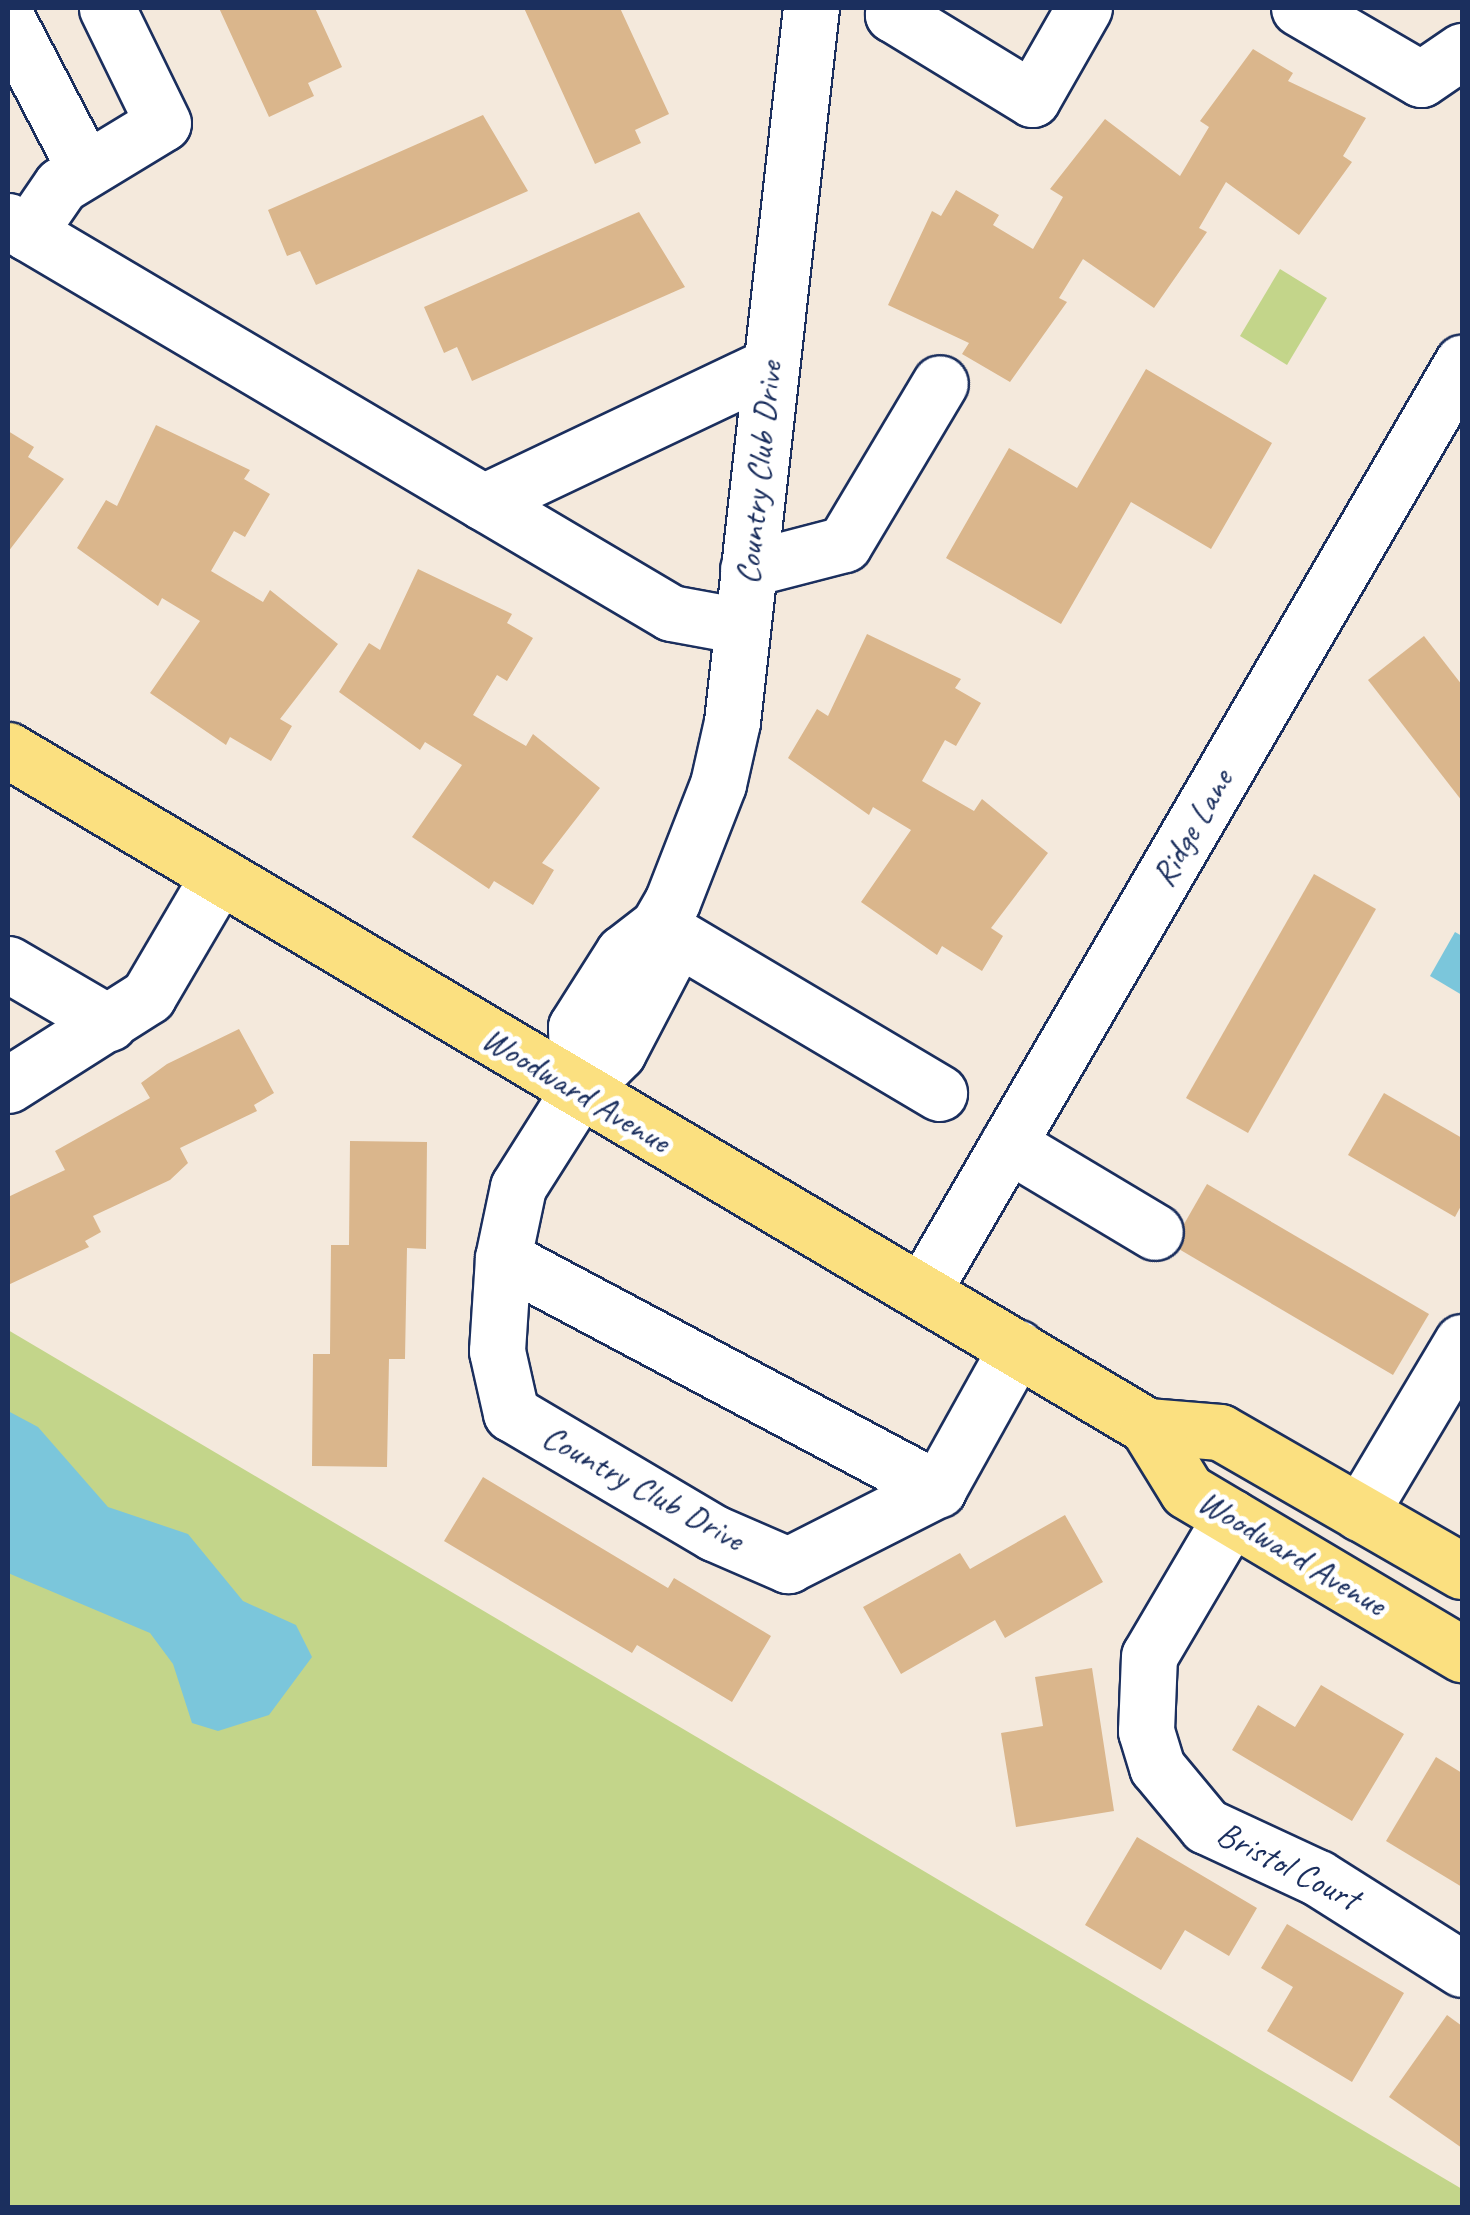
<!DOCTYPE html>
<html>
<head>
<meta charset="utf-8">
<style>
	body { margin:0 }
	#map { position:relative; width:1470px; height:2215px; overflow:hidden; background:#f4e9dc; font-family:Caveat,sans-serif }
	div>[style] { position:absolute }
	[style*='--x'] { left:calc(var(--x)*1px); top:calc(var(--y)*1px); width:calc(var(--w)*1px); rotate:calc(var(--a)*1deg) }
	.green>* { inset:0; background:#c3d58a }
	.water>* { inset:0; background:#7bc6db }
	.building>* { inset:0; background:#dab68c }
	.roads { filter:drop-shadow(2px 0 #1b2f5e) drop-shadow(-2px 0 #1b2f5e) drop-shadow(0 2px #1b2f5e) drop-shadow(0 -2px #1b2f5e) }
	.minor>* { height:55px; margin:-27.5px; padding:0 27.5px; transform-origin:27.5px; border-radius:27.5px; background:#fff }
	.major>* { height:55px; margin:-27.5px; padding:0 27.5px; transform-origin:27.5px; border-radius:27.5px; background:#fbe080 }
	span { translate:-50% -50%; white-space:nowrap; text-align:center; line-height:1.15; -webkit-text-stroke:10px #fff; paint-order:stroke }
	.street-label { font-size:35px; color:#1b2f5e }
	.frame { position:absolute; inset:0; border:10px solid #1b2f5e; pointer-events:none }
</style>
</head>
<body>
<div id="map">
	<div class="green">
		<div style="clip-path:polygon(1280px 269px,1327px 298px,1287px 365px,1240px 336px)"></div>
		<div style="clip-path:polygon(8px 1330px,1462px 2189px,1462px 2207px,8px 2207px)"></div>
	</div>
	<div class="water">
		<div style="clip-path:polygon(1455px 932px,1462px 936px,1462px 995px,1430px 976px)"></div>
		<div style="clip-path:polygon(8px 1411px,38px 1427px,108px 1507px,188px 1534px,243px 1601px,296px 1625px,312px 1657px,269px 1715px,218px 1731px,192px 1723px,173px 1664px,150px 1633px,8px 1573px)"></div>
	</div>
	<div class="building">
		<div style="clip-path:polygon(219px 8px,315px 8px,342px 67px,308px 83px,314px 96px,269px 117px)"></div>
		<div style="clip-path:polygon(524px 8px,620px 8px,669px 114px,635px 130px,641px 143px,595px 164px)"></div>
		<div style="clip-path:polygon(1253px 49px,1293px 73px,1288px 81px,1366px 118px,1343px 156px,1352px 162px,1299px 235px,1226px 182px,1199px 228px,1207px 232px,1154px 308px,1083px 259px,1059px 298px,1067px 302px,1010px 382px,962px 354px,969px 343px,888px 305px,932px 211px,941px 216px,956px 190px,999px 215px,993px 225px,1033px 249px,1063px 197px,1050px 189px,1105px 119px,1180px 176px,1209px 127px,1200px 121px)"></div>
		<div style="clip-path:polygon(483px 115px,528px 191px,316px 285px,300px 251px,287px 256px,268px 210px)"></div>
		<div style="clip-path:polygon(639px 212px,685px 287px,472px 381px,457px 347px,444px 353px,424px 307px)"></div>
		<div style="clip-path:polygon(1146px 369px,1272px 443px,1211px 549px,1131px 502px,1061px 624px,946px 558px,1009px 448px,1077px 488px)"></div>
		<div style="clip-path:polygon(156px 425px,250px 470px,244px 479px,270px 494px,245px 537px,234px 531px,211px 571px,263px 602px,270px 590px,338px 644px,280px 719px,292px 726px,271px 761px,230px 737px,226px 745px,150px 693px,200px 621px,162px 598px,158px 606px,77px 548px,106px 500px,117px 506px)"></div>
		<div style="clip-path:polygon(8px 431px,34px 447px,28px 457px,64px 479px,8px 552px)"></div>
		<div style="clip-path:polygon(418px 569px,512px 614px,507px 623px,533px 638px,507px 681px,497px 675px,473px 715px,526px 746px,533px 734px,600px 788px,542px 863px,554px 870px,533px 905px,494px 881px,489px 889px,412px 837px,462px 765px,425px 742px,420px 750px,339px 692px,369px 643px,380px 650px)"></div>
		<div style="clip-path:polygon(867px 634px,961px 679px,955px 688px,981px 703px,956px 746px,945px 740px,922px 781px,974px 811px,982px 799px,1048px 853px,991px 928px,1003px 936px,982px 971px,942px 946px,937px 955px,861px 902px,911px 830px,873px 807px,869px 815px,788px 758px,817px 709px,828px 716px)"></div>
		<div style="clip-path:polygon(1424px 636px,1462px 685px,1462px 801px,1368px 680px)"></div>
		<div style="clip-path:polygon(1314px 874px,1376px 909px,1248px 1133px,1186px 1098px)"></div>
		<div style="clip-path:polygon(239px 1029px,274px 1093px,254px 1105px,257px 1111px,180px 1148px,188px 1163px,170px 1180px,93px 1216px,101px 1232px,85px 1241px,89px 1247px,8px 1285px,8px 1197px,65px 1170px,55px 1151px,150px 1098px,141px 1083px,167px 1064px)"></div>
		<div style="clip-path:polygon(1384px 1093px,1462px 1138px,1462px 1204px,1455px 1217px,1348px 1155px)"></div>
		<div style="clip-path:polygon(350px 1141px,427px 1142px,426px 1249px,407px 1248px,405px 1359px,389px 1359px,387px 1467px,312px 1466px,313px 1354px,330px 1354px,331px 1245px,349px 1245px)"></div>
		<div style="clip-path:polygon(1207px 1184px,1429px 1314px,1393px 1375px,1172px 1245px)"></div>
		<div style="clip-path:polygon(483px 1477px,668px 1588px,674px 1578px,771px 1636px,732px 1702px,637px 1645px,632px 1653px,444px 1541px)"></div>
		<div style="clip-path:polygon(1065px 1515px,1103px 1582px,1005px 1638px,995px 1620px,901px 1674px,863px 1607px,960px 1553px,970px 1569px)"></div>
		<div style="clip-path:polygon(1092px 1668px,1114px 1811px,1016px 1827px,1001px 1733px,1043px 1726px,1035px 1677px)"></div>
		<div style="clip-path:polygon(1321px 1685px,1404px 1734px,1352px 1821px,1232px 1750px,1258px 1705px,1295px 1727px)"></div>
		<div style="clip-path:polygon(1436px 1757px,1462px 1773px,1462px 1887px,1386px 1841px)"></div>
		<div style="clip-path:polygon(1137px 1837px,1257px 1908px,1229px 1956px,1185px 1930px,1161px 1970px,1085px 1925px)"></div>
		<div style="clip-path:polygon(1287px 1924px,1404px 1993px,1352px 2082px,1267px 2031px,1293px 1987px,1261px 1968px)"></div>
		<div style="clip-path:polygon(1447px 2015px,1462px 2026px,1462px 2148px,1389px 2097px)"></div>
	</div>
	<div class="roads">
		<div class="minor">
			<div style="--x:896;--y:8;--w:7;--a:117"></div>
			<div style="--x:893;--y:14;--w:163;--a:31.4"></div>
			<div style="--x:1032;--y:99;--w:105;--a:-60.3"></div>
			<div style="--x:1299;--y:8;--w:141;--a:30.2"></div>
			<div style="--x:1421;--y:79;--w:50;--a:-34.3"></div>
			<div style="--x:8;--y:21;--w:167;--a:62.5"></div>
			<div style="--x:8;--y:221;--w:770;--a:30.59"></div>
			<div style="--x:671;--y:613;--w:72;--a:10.4"></div>
			<div style="--x:28;--y:233;--w:58;--a:-55.5"></div>
			<div style="--x:61;--y:185;--w:119;--a:-31.3"></div>
			<div style="--x:163;--y:123;--w:128;--a:-116"></div>
			<div style="--x:483;--y:502;--w:319;--a:-25.4"></div>
			<div style="--x:748;--y:569;--w:99;--a:-14.6"></div>
			<div style="--x:844;--y:544;--w:187;--a:-59.2"></div>
			<div style="--x:658;--y:926;--w:35;--a:77"></div>
			<div style="--x:666;--y:960;--w:104;--a:117.6"></div>
			<div style="--x:618;--y:1052;--w:57;--a:135"></div>
			<div style="--x:578;--y:1092;--w:112;--a:122.3"></div>
			<div style="--x:518;--y:1187;--w:73;--a:101.9"></div>
			<div style="--x:503;--y:1258;--w:93;--a:93.7"></div>
			<div style="--x:497;--y:1351;--w:64;--a:77.3"></div>
			<div style="--x:511;--y:1413;--w:236;--a:30.6"></div>
			<div style="--x:714;--y:1533;--w:81;--a:23.4"></div>
			<div style="--x:788;--y:1565;--w:168;--a:-26.9"></div>
			<div style="--x:938;--y:1489;--w:162;--a:-60.9"></div>
			<div style="--x:658;--y:926;--w:327;--a:30.7"></div>
			<div style="--x:8;--y:964;--w:117;--a:30.3"></div>
			<div style="--x:8;--y:1085;--w:166;--a:-32.4"></div>
			<div style="--x:148;--y:996;--w:140;--a:-59.6"></div>
			<div style="--x:578;--y:1092;--w:65;--a:-91.8"></div>
			<div style="--x:576;--y:1027;--w:88;--a:-57.6"></div>
			<div style="--x:623;--y:953;--w:44;--a:-37.6"></div>
			<div style="--x:658;--y:926;--w:28;--a:-60"></div>
			<div style="--x:672;--y:902;--w:127;--a:-68.7"></div>
			<div style="--x:718;--y:784;--w:64;--a:-77.3"></div>
			<div style="--x:732;--y:722;--w:718;--a:-83.69"></div>
			<div style="--x:1008;--y:1144;--w:171;--a:30.9"></div>
			<div style="--x:503;--y:1258;--w:493;--a:28"></div>
			<div style="--x:922;--y:1292;--w:1075;--a:-59.83"></div>
			<div style="--x:1360;--y:1513;--w:199;--a:-59.2"></div>
			<div style="--x:1231;--y:1517;--w:161;--a:120.5"></div>
			<div style="--x:1149;--y:1656;--w:75;--a:92.3"></div>
			<div style="--x:1146;--y:1731;--w:38;--a:73"></div>
			<div style="--x:1157;--y:1767;--w:77;--a:50.3"></div>
			<div style="--x:1206;--y:1826;--w:123;--a:24.9"></div>
			<div style="--x:1318;--y:1878;--w:170;--a:32.3"></div>
		</div>
		<div class="major">
			<div style="--x:8;--y:750;--w:1324;--a:30.69"></div>
			<div style="--x:1147;--y:1426;--w:73;--a:4.7"></div>
			<div style="--x:1220;--y:1432;--w:279;--a:29.9"></div>
			<div style="--x:1147;--y:1426;--w:76;--a:58.4"></div>
			<div style="--x:1187;--y:1491;--w:320;--a:30.7"></div>
		</div>
	</div>
	<div class="street-label">
		<span style="left:759px;top:473px;rotate:-84deg">Country Club Drive</span>
		<span style="left:1192px;top:828px;rotate:-60deg">Ridge Lane</span>
		<span style="left:576px;top:1090px;rotate:31deg">Woodward Avenue</span>
		<span style="left:643px;top:1488px;rotate:29deg">Country Club Drive</span>
		<span style="left:1292px;top:1553px;rotate:31deg">Woodward Avenue</span>
		<span style="left:1288px;top:1866px;rotate:27deg">Bristol Court</span>
	</div>
	<div class="frame"></div>
</div>
</body>
</html>
